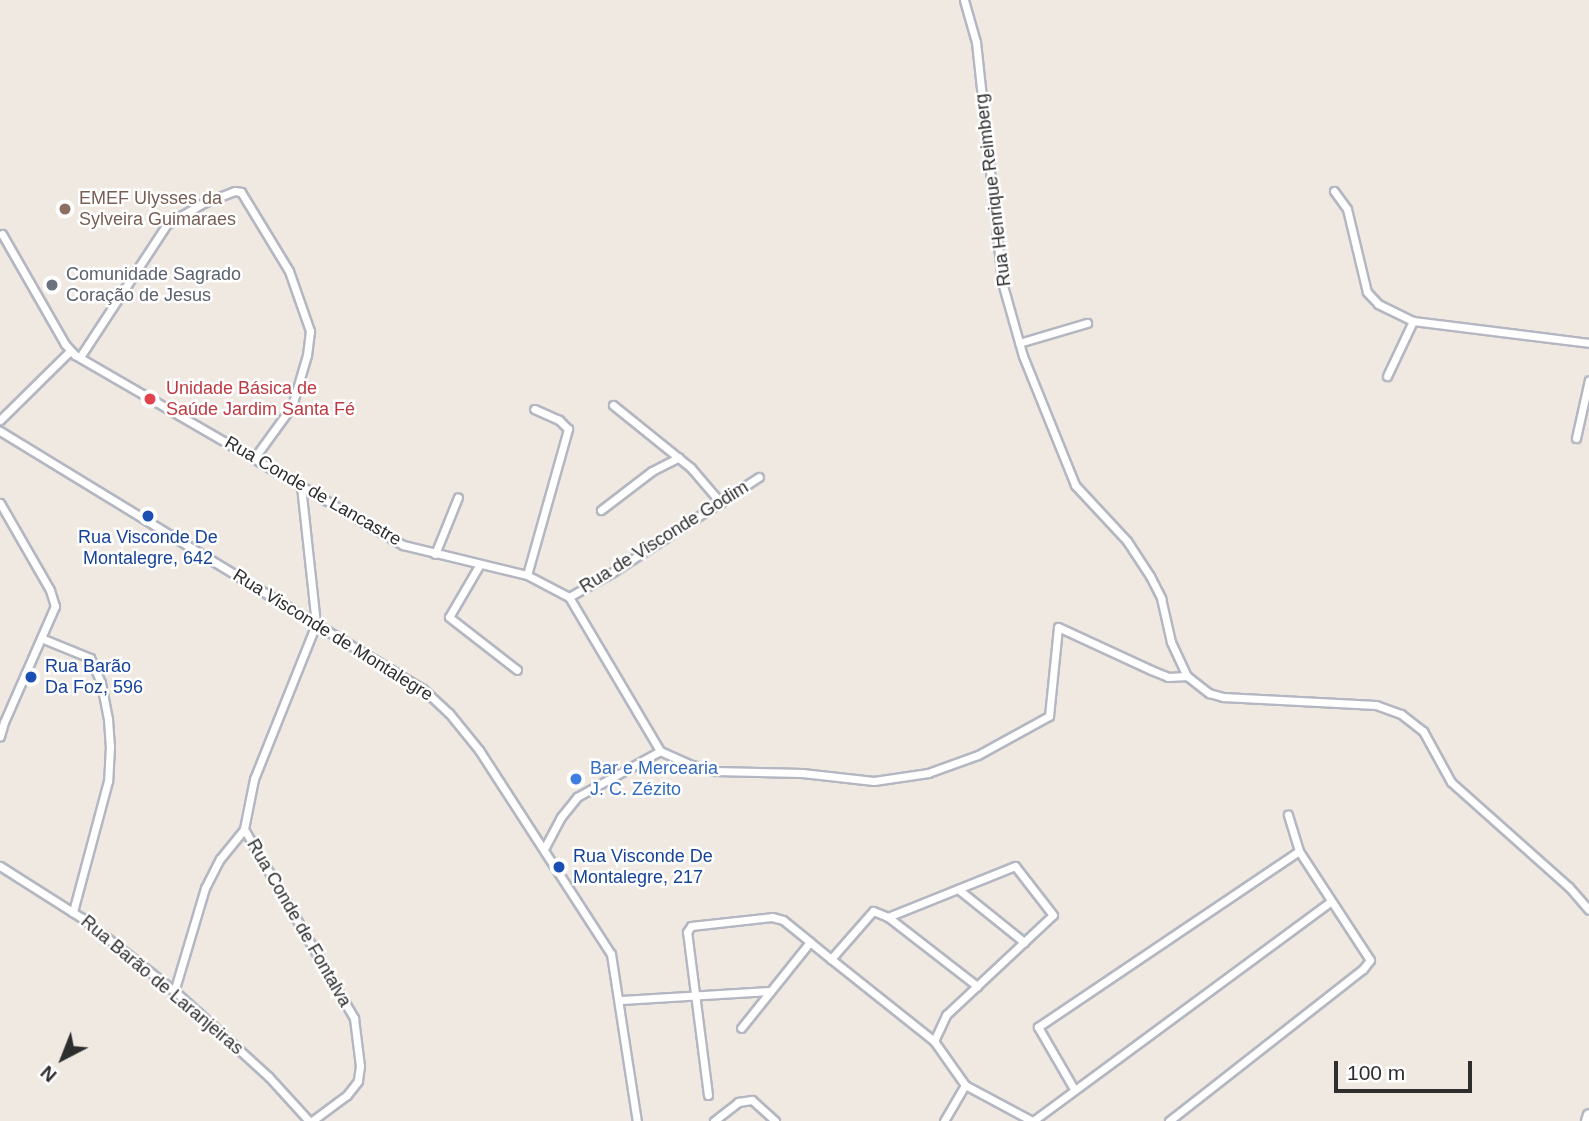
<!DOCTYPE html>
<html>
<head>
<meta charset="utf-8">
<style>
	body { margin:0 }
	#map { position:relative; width:1589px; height:1121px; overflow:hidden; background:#efe9e1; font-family:Arial,sans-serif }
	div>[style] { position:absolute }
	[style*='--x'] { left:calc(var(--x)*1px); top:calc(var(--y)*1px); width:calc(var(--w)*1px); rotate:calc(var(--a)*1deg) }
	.roads { filter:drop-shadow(2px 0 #b4b7c1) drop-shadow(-2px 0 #b4b7c1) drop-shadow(0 2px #b4b7c1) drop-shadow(0 -2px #b4b7c1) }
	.minor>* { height:7px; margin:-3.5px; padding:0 3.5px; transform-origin:3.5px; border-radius:3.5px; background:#fff }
	.secondary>* { height:10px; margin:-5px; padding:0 5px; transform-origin:5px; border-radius:5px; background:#fff }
	.dots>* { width:19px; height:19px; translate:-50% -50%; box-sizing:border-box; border:4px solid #fff; border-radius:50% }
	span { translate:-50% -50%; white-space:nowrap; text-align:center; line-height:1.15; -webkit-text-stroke:5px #fff; paint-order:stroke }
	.street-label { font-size:18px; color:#2e2e2e }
	.education-label { font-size:18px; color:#785e54 }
	.left { translate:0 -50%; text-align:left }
	.worship-label { font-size:18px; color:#5b616d }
	.health-label { font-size:18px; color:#be3a42 }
	.transit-label { font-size:18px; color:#164399 }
	.shop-label { font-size:18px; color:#366cbe }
	.north { position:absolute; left:28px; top:1023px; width:70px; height:70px; -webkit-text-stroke:5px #fff; paint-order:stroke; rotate:222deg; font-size:19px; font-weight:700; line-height:28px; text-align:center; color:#2e2e2e }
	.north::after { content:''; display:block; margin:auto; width:24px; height:32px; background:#2e2e2e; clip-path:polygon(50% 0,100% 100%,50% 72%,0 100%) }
	.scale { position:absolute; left:1334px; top:1061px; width:138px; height:32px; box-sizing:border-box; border:4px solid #2e2e2e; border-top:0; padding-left:9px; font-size:21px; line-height:24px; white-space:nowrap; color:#2e2e2e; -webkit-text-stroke:5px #fff; paint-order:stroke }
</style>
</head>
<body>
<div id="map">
	<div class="roads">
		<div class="minor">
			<div style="--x:964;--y:0;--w:44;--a:74.1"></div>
			<div style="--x:976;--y:42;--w:241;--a:83.8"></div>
			<div style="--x:1002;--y:282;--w:77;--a:74.2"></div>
			<div style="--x:1023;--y:356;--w:139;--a:68"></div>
			<div style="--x:1075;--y:485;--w:76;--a:47.1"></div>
			<div style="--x:1127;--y:541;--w:42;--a:56.7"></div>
			<div style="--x:1150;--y:576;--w:25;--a:63"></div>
			<div style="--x:1161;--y:598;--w:45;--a:77.2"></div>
			<div style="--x:1171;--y:642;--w:38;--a:65"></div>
			<div style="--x:1187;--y:676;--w:28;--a:38"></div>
			<div style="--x:1209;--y:693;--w:15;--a:16"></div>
			<div style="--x:1223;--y:697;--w:153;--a:3"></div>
			<div style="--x:1376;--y:705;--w:27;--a:20"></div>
			<div style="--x:1401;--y:714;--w:28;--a:38"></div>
			<div style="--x:1423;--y:731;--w:58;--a:61.2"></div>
			<div style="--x:1451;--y:782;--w:158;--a:41.7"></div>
			<div style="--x:1569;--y:887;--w:30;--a:49"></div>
			<div style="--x:1334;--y:191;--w:22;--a:54"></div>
			<div style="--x:1347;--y:209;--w:85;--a:76.5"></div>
			<div style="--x:1367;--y:292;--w:16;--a:47"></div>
			<div style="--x:1378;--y:304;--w:39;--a:26"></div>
			<div style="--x:1413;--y:321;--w:177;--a:7.1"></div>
			<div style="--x:2;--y:234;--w:127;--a:60.2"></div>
			<div style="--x:65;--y:344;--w:15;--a:48"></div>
			<div style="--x:75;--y:355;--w:379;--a:30.1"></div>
			<div style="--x:403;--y:545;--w:128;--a:13.6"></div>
			<div style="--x:527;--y:575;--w:47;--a:27.6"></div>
			<div style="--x:569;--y:597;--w:179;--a:59.4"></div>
			<div style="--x:1019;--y:343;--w:71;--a:-16.4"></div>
			<div style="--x:80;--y:357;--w:159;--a:-56.8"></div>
			<div style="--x:167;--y:224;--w:39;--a:-30"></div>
			<div style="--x:201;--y:204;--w:36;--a:-21"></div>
			<div style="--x:235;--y:191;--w:6;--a:9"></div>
			<div style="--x:241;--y:192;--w:92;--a:58.7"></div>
			<div style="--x:289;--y:271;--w:64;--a:70.7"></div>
			<div style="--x:310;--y:331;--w:24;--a:97"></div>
			<div style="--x:307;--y:355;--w:53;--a:106.4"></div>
			<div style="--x:292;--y:406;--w:63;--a:126"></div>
			<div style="--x:1387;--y:376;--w:61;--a:-64.7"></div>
			<div style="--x:613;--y:405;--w:100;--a:38.9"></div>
			<div style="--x:691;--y:468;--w:46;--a:49.4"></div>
			<div style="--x:0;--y:420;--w:98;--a:-44.6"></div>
			<div style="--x:0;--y:431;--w:495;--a:31.4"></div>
			<div style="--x:423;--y:689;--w:35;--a:43"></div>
			<div style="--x:449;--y:713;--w:48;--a:51"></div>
			<div style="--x:479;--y:750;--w:243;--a:57.1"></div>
			<div style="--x:611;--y:954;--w:169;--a:81.2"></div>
			<div style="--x:1576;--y:438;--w:59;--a:-77.4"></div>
			<div style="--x:0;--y:503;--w:100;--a:60.1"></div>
			<div style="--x:50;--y:590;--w:17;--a:73"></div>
			<div style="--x:55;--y:606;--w:127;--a:113.7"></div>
			<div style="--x:4;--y:722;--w:15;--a:106"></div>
			<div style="--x:601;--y:510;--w:64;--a:-37.4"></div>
			<div style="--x:652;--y:471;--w:30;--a:-27"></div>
			<div style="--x:435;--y:554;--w:61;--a:-68"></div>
			<div style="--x:480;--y:564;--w:61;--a:120.3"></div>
			<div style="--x:449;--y:617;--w:86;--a:37.9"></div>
			<div style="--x:527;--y:575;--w:152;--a:-74.3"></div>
			<div style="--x:568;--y:429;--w:13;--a:-135"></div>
			<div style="--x:559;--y:420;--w:27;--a:-156"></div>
			<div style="--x:569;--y:597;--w:51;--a:-29.6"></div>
			<div style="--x:613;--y:572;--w:174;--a:-33.1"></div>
			<div style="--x:41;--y:638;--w:53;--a:22.2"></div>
			<div style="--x:90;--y:658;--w:27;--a:66"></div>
			<div style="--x:101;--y:683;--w:37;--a:79"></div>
			<div style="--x:108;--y:719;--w:27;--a:86"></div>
			<div style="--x:110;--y:746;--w:35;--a:93"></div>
			<div style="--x:108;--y:781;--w:136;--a:105"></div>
			<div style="--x:244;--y:829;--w:219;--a:59.8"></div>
			<div style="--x:354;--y:1018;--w:48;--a:82.9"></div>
			<div style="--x:360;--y:1066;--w:15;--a:98"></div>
			<div style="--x:358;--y:1081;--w:18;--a:128"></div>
			<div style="--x:347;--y:1095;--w:44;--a:143.4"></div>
			<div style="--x:544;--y:849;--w:36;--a:-62"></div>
			<div style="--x:561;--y:817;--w:26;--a:-51"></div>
			<div style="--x:577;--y:797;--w:95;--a:-29"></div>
			<div style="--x:660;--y:751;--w:35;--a:24"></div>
			<div style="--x:692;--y:765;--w:24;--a:15"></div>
			<div style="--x:715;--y:771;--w:87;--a:1.3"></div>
			<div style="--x:802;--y:773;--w:72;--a:6.3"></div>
			<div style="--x:874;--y:781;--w:55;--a:-8.4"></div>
			<div style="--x:928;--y:773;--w:53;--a:-19.8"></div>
			<div style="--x:978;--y:755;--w:81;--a:-28.8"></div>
			<div style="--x:1049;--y:716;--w:89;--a:-84.2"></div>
			<div style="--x:1058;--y:627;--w:102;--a:24.8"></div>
			<div style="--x:1151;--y:670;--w:18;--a:22"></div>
			<div style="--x:1168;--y:677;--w:19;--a:-3"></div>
			<div style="--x:0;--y:866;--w:97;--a:32.4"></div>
			<div style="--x:82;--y:918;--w:122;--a:38.4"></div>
			<div style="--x:178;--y:994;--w:123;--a:42.4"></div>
			<div style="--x:269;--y:1077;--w:59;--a:47.7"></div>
			<div style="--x:958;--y:889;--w:85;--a:38.8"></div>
			<div style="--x:888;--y:917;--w:113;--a:37.8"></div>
			<div style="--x:810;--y:942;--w:27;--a:39"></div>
			<div style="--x:831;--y:959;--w:132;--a:38.5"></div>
			<div style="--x:934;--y:1041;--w:29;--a:-65"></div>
			<div style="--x:946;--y:1015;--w:146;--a:-43.1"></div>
			<div style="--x:1053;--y:915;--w:62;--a:-127.8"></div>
			<div style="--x:1015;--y:866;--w:137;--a:158.1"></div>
			<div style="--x:888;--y:917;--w:16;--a:-158"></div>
			<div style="--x:873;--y:911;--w:64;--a:131.2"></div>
			<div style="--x:174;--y:992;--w:109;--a:-73.4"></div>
			<div style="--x:205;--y:888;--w:33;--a:-63"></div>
			<div style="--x:220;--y:859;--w:38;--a:-51"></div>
			<div style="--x:244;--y:829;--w:51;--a:-78.7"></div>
			<div style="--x:254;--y:779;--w:167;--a:-68.2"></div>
			<div style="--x:316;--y:624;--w:138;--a:-96.2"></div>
			<div style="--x:621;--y:1000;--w:149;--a:-3.5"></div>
			<div style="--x:934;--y:1041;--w:54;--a:54.8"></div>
			<div style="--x:965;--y:1085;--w:76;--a:28.2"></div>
			<div style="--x:1074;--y:1089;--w:72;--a:-120.1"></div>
			<div style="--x:1038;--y:1027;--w:315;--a:-34"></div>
			<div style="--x:708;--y:1095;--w:164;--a:-97.3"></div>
			<div style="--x:687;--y:932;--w:7;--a:-56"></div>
			<div style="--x:691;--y:926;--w:81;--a:-6.3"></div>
			<div style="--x:772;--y:917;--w:11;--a:15"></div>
			<div style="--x:783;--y:920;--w:35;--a:39"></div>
			<div style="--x:810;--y:942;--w:110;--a:128.7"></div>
			<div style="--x:714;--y:1121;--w:31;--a:-38"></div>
			<div style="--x:738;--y:1102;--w:14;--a:-8"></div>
			<div style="--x:752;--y:1100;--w:31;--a:42"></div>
			<div style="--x:944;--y:1121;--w:42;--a:-59.7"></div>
			<div style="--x:1033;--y:1121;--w:370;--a:-36.4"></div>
			<div style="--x:1169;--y:1121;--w:246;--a:-38.1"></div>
			<div style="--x:1363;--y:969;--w:11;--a:-52"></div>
			<div style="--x:1370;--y:960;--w:130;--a:-123.1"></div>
			<div style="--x:1299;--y:851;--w:38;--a:-107"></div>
		</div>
		<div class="secondary">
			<div style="--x:1587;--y:1121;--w:6;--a:-72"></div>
		</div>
	</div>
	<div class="dots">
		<div style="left:65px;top:209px;background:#8d6e63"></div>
		<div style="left:52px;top:285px;background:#6b7280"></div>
		<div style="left:150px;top:399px;background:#e0444e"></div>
		<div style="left:148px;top:516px;background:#1a4fb4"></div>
		<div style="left:31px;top:677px;background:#1a4fb4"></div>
		<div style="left:576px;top:779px;background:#3f7fe0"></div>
		<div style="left:559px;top:867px;background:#1a4fb4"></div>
	</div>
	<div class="street-label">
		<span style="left:993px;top:190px;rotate:-97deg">Rua Henrique Reimberg</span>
		<span style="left:313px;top:491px;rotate:30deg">Rua Conde de Lancastre</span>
		<span style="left:664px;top:537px;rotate:-32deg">Rua de Visconde Godim</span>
		<span style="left:333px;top:635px;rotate:32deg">Rua Visconde de Montalegre</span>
		<span style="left:299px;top:923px;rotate:60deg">Rua Conde de Fontalva</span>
		<span style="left:162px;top:985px;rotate:40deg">Rua Barão de Laranjeiras</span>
	</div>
	<div class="education-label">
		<span class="left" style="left:79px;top:209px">EMEF Ulysses da<br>Sylveira Guimaraes</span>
	</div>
	<div class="worship-label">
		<span class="left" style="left:66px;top:285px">Comunidade Sagrado<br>Coração de Jesus</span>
	</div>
	<div class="health-label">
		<span class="left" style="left:166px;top:399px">Unidade Básica de<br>Saúde Jardim Santa Fé</span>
	</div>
	<div class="transit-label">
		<span style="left:148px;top:548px">Rua Visconde De<br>Montalegre, 642</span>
		<span class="left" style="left:45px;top:677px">Rua Barão<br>Da Foz, 596</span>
		<span class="left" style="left:573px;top:867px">Rua Visconde De<br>Montalegre, 217</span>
	</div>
	<div class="shop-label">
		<span class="left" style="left:590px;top:779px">Bar e Mercearia<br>J. C. Zézito</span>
	</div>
	<div class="north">N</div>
	<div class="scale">100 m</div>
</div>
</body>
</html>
